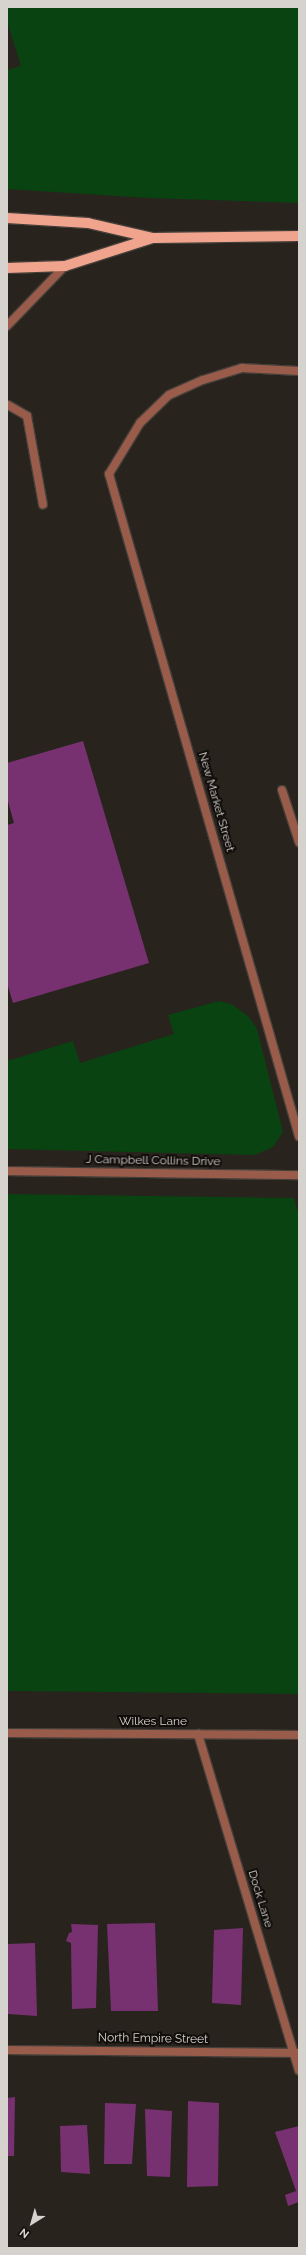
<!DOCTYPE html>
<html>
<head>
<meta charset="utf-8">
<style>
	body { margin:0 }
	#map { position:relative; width:306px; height:2255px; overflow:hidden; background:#29231d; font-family:Raleway,sans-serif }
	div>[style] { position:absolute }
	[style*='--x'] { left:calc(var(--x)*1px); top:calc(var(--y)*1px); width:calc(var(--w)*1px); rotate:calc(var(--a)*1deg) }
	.green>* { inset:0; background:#084311 }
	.building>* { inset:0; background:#773171 }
	.roads { filter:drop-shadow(1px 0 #453f39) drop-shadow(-1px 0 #453f39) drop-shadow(0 1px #453f39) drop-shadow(0 -1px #453f39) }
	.lane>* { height:8px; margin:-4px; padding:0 4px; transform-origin:4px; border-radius:4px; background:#995c4b }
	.street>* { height:8px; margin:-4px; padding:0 4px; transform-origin:4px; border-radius:4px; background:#995c4b }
	.primary>* { height:10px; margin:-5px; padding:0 5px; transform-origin:5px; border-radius:5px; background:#f0a48e }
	span { translate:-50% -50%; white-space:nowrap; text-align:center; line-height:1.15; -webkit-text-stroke:4px #100d0a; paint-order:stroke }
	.street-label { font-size:12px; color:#d6d2ce }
	.frame { position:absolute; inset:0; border:8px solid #d6d2ce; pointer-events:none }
	.north { position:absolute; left:12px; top:2203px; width:40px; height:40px; -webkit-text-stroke:3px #100d0a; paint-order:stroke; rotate:217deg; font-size:11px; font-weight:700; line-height:16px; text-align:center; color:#d6d2ce }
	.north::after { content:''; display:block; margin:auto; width:14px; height:18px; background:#d6d2ce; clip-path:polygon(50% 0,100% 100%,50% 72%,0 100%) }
</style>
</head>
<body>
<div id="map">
	<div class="green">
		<div style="clip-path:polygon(7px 7px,299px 7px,299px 203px,149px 198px,7px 189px,7px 70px,21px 66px,7px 21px)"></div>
		<div style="clip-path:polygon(219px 1001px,233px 1005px,249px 1017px,257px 1029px,283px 1132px,273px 1147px,255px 1155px,7px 1149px,7px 1061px,73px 1041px,80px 1063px,174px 1034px,168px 1015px)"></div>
		<div style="clip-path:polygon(7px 1194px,294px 1198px,299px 1216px,299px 1694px,7px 1691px)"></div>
	</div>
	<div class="building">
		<div style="clip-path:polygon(83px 741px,149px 963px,13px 1003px,7px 983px,7px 825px,14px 823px,7px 798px,7px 763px)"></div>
		<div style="clip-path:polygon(155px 1923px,158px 2011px,111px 2011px,107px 1924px)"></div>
		<div style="clip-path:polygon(71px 1924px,98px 1925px,96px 2008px,72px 2009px,71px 1943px,66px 1941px,69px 1933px,72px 1932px)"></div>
		<div style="clip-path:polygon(243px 1928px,241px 2005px,212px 2003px,214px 1930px)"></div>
		<div style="clip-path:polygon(35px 1943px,37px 2016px,8px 2014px,7px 1944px)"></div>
		<div style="clip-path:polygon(15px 2097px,14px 2156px,7px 2156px,7px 2098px)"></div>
		<div style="clip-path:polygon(188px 2101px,219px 2103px,218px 2186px,187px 2187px)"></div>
		<div style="clip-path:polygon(105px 2103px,136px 2104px,132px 2164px,104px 2164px)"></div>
		<div style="clip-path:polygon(145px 2109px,172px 2111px,170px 2177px,147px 2176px)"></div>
		<div style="clip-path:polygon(87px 2125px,90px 2174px,61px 2172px,60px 2126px)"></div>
		<div style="clip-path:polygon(299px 2126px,299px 2202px,288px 2206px,285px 2195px,296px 2191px,275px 2132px)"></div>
	</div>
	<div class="roads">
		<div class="lane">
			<div style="--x:7;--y:326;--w:83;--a:-46"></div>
			<div style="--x:8;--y:405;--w:22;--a:30"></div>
			<div style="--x:27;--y:416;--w:90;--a:79.8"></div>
			<div style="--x:109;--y:474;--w:60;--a:-58.7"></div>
			<div style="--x:140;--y:423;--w:40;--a:-44"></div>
			<div style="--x:169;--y:395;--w:37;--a:-24"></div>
			<div style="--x:203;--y:380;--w:41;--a:-17.1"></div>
			<div style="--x:242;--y:368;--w:57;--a:3"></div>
			<div style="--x:282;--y:790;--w:55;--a:71.9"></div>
		</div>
		<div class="street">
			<div style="--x:109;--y:474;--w:689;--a:73.99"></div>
			<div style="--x:7;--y:1171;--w:292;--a:0.8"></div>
			<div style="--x:7;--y:1733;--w:292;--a:0.4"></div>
			<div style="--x:198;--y:1734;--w:351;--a:73.3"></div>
			<div style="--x:7;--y:2050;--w:291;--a:0.6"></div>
		</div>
		<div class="primary">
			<div style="--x:7;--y:218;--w:81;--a:3.5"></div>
			<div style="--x:88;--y:223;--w:67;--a:13"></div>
			<div style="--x:153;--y:238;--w:146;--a:-0.8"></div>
			<div style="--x:7;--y:268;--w:58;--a:-2"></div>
			<div style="--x:65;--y:266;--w:92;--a:-17.7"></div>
		</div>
	</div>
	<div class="street-label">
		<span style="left:216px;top:802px;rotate:74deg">New Market Street</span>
		<span style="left:153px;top:1161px;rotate:1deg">J Campbell Collins Drive</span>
		<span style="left:153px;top:1722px">Wilkes Lane</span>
		<span style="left:260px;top:1899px;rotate:73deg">Dock Lane</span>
		<span style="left:153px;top:2039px;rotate:1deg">North Empire Street</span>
	</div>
	<div class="frame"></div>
	<div class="north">N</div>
</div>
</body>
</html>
